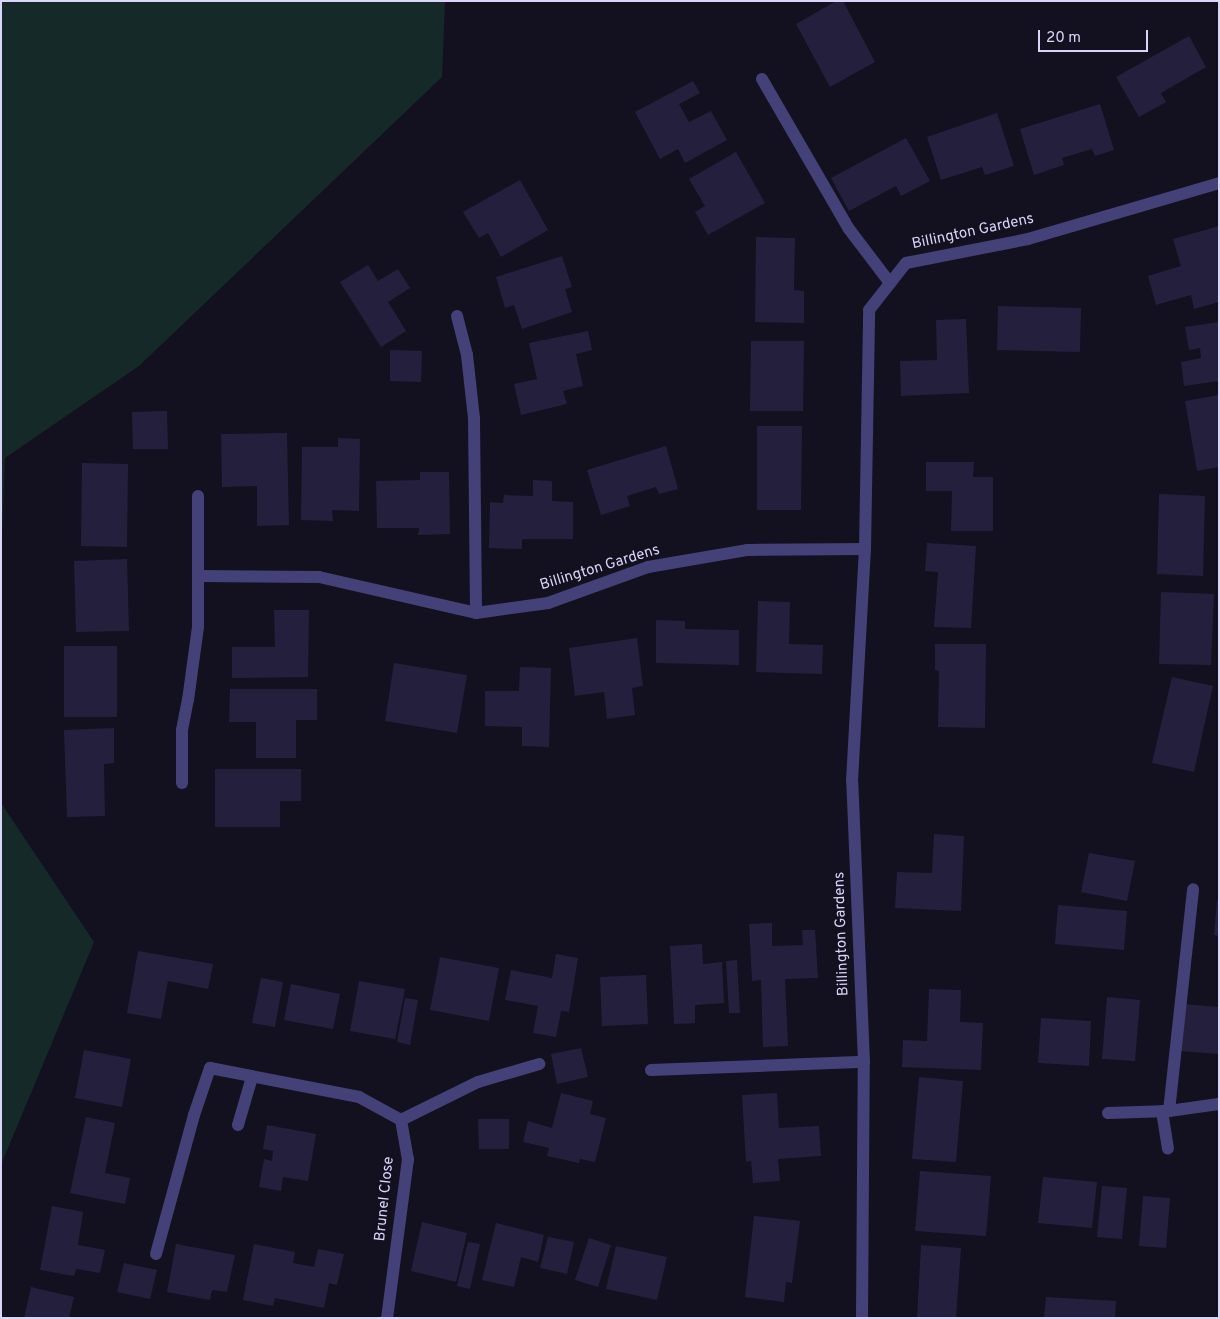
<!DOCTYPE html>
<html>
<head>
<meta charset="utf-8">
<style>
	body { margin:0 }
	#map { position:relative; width:1220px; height:1319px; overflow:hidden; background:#131020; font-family:Overpass,sans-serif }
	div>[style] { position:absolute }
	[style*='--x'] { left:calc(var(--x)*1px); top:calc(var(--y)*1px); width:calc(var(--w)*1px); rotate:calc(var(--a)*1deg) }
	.green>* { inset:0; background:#142928 }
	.building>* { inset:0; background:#251f3e }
	.lane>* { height:12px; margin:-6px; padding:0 6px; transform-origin:6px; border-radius:6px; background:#434178 }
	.street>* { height:12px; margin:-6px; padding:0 6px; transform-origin:6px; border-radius:6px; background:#434178 }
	span { translate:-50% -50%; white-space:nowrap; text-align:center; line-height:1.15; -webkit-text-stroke:5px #131020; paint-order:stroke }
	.street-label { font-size:15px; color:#d9d5f9 }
	.frame { position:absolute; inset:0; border:2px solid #d9d5f9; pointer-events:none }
	.scale { position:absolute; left:1038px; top:30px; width:110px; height:22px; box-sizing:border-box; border:2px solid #d9d5f9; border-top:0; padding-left:6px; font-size:15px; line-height:18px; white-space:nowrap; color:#d9d5f9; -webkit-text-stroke:4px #131020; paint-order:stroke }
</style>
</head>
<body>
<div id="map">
	<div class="green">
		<div style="clip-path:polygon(1px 1px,445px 1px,442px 77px,139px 366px,5px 458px,1px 565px)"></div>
		<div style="clip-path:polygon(1px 803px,94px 942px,1px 1165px)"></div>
	</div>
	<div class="building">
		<div style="clip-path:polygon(836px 1px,843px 1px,875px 62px,830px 87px,796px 24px)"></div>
		<div style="clip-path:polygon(1189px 36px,1206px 67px,1161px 93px,1166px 102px,1139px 117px,1116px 77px)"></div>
		<div style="clip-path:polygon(693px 81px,700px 93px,679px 104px,689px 122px,711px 111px,727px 140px,685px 163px,678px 149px,660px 159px,635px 112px)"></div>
		<div style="clip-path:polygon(1100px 104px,1114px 150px,1095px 156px,1092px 149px,1062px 158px,1064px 165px,1034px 175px,1020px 129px)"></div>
		<div style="clip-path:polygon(997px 113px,1014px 166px,985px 175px,982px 167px,941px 180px,927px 137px)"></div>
		<div style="clip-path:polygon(906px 138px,930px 181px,901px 196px,896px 186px,849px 211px,831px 178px)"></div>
		<div style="clip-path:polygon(736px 152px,765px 203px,708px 235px,695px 212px,705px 206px,689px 179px)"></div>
		<div style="clip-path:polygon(520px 180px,548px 230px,501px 257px,488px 233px,479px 238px,463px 212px)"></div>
		<div style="clip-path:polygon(1219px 226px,1219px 302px,1194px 309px,1191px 295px,1156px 305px,1148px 276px,1181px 266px,1173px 239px)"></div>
		<div style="clip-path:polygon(756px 237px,795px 238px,794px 290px,804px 291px,804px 323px,755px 322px)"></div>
		<div style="clip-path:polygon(562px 256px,572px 287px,565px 289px,572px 312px,522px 329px,514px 305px,505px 308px,496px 277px)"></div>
		<div style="clip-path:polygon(368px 265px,378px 281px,398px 269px,410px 288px,388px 302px,406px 331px,381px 347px,340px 282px)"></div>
		<div style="clip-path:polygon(998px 306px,1081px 308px,1080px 352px,997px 350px)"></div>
		<div style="clip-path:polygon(966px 319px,969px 393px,901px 396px,900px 361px,937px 360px,936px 320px)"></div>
		<div style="clip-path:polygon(1219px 322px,1219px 381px,1184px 386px,1181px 362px,1201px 358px,1200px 348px,1189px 350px,1185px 327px)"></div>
		<div style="clip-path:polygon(588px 331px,592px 350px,576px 354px,583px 386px,563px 391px,567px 404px,521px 415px,514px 384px,537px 379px,529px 343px)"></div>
		<div style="clip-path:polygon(751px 341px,804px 341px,803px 411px,750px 411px)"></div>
		<div style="clip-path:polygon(390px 350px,422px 351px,421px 382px,390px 381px)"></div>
		<div style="clip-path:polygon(1219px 395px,1219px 467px,1197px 471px,1185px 401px)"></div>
		<div style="clip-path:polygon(167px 411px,168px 449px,133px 449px,132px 412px)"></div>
		<div style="clip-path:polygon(757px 426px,802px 426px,801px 510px,757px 510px)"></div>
		<div style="clip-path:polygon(287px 433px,289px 525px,257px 526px,257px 486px,222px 487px,221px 434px)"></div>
		<div style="clip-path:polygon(338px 438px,360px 439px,359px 511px,332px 510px,333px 521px,301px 520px,302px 447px,338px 447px)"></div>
		<div style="clip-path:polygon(666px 446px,678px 489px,659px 494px,656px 487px,627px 496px,630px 506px,601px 515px,587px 470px)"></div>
		<div style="clip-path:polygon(926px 462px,974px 462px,973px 477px,993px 477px,993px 531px,951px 531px,952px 491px,926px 491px)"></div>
		<div style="clip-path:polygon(82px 463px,128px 464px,127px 547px,81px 546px)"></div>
		<div style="clip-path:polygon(420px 472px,449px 472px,450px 534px,418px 535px,419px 528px,377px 528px,376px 481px,420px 480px)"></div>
		<div style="clip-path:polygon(533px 480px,552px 481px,552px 501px,573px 502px,573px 539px,522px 539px,522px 549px,489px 548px,490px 502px,503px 503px,504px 495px,533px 496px)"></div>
		<div style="clip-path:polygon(1159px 494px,1205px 496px,1203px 576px,1157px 574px)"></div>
		<div style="clip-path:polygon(927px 543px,976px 546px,971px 628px,934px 627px,938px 572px,925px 571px)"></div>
		<div style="clip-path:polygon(127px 559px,129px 631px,76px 632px,74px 561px)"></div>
		<div style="clip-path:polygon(1161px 592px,1214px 594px,1211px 665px,1159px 664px)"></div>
		<div style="clip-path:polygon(758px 601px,790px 602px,789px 644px,823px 645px,822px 674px,756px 672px)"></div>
		<div style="clip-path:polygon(274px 610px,309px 610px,308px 677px,232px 678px,232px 647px,275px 647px)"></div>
		<div style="clip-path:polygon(656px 620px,685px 621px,685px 629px,739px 630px,739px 665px,656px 663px)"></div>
		<div style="clip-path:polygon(637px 638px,643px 686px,632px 688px,635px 715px,607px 719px,604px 692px,575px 696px,569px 648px)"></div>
		<div style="clip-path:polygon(935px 644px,986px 644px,985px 728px,938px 727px,939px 671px,935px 670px)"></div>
		<div style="clip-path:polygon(64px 646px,117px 646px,117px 717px,64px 717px)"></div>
		<div style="clip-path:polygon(394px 663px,467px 675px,457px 733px,385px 721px)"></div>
		<div style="clip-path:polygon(520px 667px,551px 668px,549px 747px,522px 746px,522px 727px,485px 726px,485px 691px,519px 691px)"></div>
		<div style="clip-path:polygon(1172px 677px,1213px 686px,1194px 772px,1152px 763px)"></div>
		<div style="clip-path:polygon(230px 689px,317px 689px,317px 720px,296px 720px,296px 758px,256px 758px,256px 722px,229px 722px)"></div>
		<div style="clip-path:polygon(114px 728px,114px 763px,104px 764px,105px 816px,67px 817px,64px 730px)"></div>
		<div style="clip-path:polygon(215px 769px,301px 769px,301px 801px,280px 801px,280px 827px,215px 827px)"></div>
		<div style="clip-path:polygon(934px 834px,964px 836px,961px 911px,895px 908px,897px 872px,932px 873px)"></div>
		<div style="clip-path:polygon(1089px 853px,1135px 861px,1127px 901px,1081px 892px)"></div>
		<div style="clip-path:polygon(1217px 901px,1219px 901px,1219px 936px,1214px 935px)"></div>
		<div style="clip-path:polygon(1058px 905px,1127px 911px,1124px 950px,1055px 944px)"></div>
		<div style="clip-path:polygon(772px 923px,772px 946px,803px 945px,802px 930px,815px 930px,818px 978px,785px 979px,788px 1046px,763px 1047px,761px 980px,752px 981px,749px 924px)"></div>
		<div style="clip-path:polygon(702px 944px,703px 964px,722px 962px,724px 1003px,695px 1005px,695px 1023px,674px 1024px,670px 946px)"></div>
		<div style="clip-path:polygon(138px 951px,213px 964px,208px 989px,168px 981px,161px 1019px,127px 1013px)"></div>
		<div style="clip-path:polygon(556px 954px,578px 958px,569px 1012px,561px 1011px,556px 1037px,533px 1033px,538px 1006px,505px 1000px,511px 970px,552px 978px)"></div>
		<div style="clip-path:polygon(440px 957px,499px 968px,489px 1021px,430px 1010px)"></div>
		<div style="clip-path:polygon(737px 960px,740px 1013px,729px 1013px,726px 961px)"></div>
		<div style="clip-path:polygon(646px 975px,648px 1024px,602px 1026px,600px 977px)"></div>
		<div style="clip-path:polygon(261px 978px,283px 982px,275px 1027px,252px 1023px)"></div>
		<div style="clip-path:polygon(359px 981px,405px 989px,395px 1039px,350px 1031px)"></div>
		<div style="clip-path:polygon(291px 984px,340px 994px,333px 1029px,284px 1020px)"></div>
		<div style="clip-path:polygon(929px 989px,961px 990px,960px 1022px,983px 1023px,981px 1070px,902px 1067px,903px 1040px,927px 1041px)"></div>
		<div style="clip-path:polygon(1107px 997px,1140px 1000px,1135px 1061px,1102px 1059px)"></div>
		<div style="clip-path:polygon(405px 998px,418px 1000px,410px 1045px,397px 1042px)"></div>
		<div style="clip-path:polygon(1182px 1004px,1219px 1007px,1219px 1054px,1179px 1051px)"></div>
		<div style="clip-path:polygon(1041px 1018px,1091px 1021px,1089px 1066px,1038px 1063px)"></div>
		<div style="clip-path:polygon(581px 1048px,588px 1077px,557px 1084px,551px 1054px)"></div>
		<div style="clip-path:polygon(84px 1050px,131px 1059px,122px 1107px,75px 1098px)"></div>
		<div style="clip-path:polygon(919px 1077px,963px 1081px,956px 1162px,912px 1159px)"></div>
		<div style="clip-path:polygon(561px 1093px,593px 1101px,590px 1114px,606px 1118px,595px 1162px,580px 1159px,579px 1163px,547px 1156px,549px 1148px,523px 1142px,528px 1121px,552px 1128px)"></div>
		<div style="clip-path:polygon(777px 1093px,779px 1128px,819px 1126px,821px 1156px,778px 1159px,780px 1181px,753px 1183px,751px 1161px,746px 1162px,742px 1095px)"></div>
		<div style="clip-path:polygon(86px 1117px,115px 1123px,105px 1173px,130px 1178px,125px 1204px,70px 1193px)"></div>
		<div style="clip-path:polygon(478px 1119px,509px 1119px,509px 1149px,479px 1149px)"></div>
		<div style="clip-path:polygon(267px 1125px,316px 1134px,308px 1181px,283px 1177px,281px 1191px,259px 1187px,264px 1159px,272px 1161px,273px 1151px,263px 1149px)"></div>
		<div style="clip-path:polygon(920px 1171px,991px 1176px,986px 1236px,915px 1231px)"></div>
		<div style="clip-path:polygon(1043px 1177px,1097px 1182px,1092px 1228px,1038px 1223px)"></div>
		<div style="clip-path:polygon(1102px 1186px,1127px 1188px,1122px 1239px,1097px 1237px)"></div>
		<div style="clip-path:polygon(1143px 1196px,1170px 1198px,1166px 1248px,1139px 1246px)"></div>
		<div style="clip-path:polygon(52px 1206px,83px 1212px,78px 1245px,105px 1250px,100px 1273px,76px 1269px,74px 1276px,40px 1270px)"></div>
		<div style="clip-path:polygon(754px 1216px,800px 1221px,792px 1283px,786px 1282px,784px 1302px,745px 1297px)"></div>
		<div style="clip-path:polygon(422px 1222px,467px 1233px,456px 1282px,411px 1271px)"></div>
		<div style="clip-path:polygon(496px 1223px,544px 1235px,538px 1262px,521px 1257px,514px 1287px,482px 1280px)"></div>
		<div style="clip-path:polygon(548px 1237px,574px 1242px,567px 1274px,540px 1268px)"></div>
		<div style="clip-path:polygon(589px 1238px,611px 1245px,598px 1287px,575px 1280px)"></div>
		<div style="clip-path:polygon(468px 1242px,480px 1244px,470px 1289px,457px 1286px)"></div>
		<div style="clip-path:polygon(176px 1244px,235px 1255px,227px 1292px,212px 1290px,210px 1300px,167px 1292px)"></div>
		<div style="clip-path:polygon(254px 1244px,295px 1252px,293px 1263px,314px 1267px,318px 1249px,344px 1254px,337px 1285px,329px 1283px,324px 1308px,275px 1298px,273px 1306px,243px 1300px)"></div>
		<div style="clip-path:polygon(921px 1245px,961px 1248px,956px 1318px,917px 1318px)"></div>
		<div style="clip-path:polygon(616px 1246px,667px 1257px,657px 1300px,606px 1289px)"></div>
		<div style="clip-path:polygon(124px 1263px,157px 1270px,150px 1299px,117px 1292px)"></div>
		<div style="clip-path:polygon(31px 1287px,74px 1297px,69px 1318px,24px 1318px)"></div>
		<div style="clip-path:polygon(1046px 1297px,1116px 1301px,1115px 1318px,1044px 1318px)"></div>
	</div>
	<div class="lane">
		<div style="--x:182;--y:783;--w:53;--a:-90"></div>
		<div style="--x:182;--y:730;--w:31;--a:-79"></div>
		<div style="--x:188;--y:700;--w:74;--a:-82.2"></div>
		<div style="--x:651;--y:1070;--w:213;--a:-2.2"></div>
		<div style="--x:1169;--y:1111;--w:223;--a:-83.8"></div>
		<div style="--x:401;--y:1120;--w:86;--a:-26.3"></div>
		<div style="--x:478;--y:1082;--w:64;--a:-16.4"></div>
		<div style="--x:156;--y:1254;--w:144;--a:-74.7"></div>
		<div style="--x:194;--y:1115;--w:50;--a:-71.2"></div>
	</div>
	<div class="street">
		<div style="--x:762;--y:79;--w:173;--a:59.9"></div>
		<div style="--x:849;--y:229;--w:68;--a:52.8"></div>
		<div style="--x:457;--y:316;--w:40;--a:75.6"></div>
		<div style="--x:467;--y:355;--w:63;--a:83.7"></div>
		<div style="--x:474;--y:418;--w:195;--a:89.4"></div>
		<div style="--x:198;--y:496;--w:80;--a:90"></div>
		<div style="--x:198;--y:627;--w:51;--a:-90"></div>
		<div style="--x:198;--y:576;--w:121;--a:0.5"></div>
		<div style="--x:319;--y:577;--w:161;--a:12.9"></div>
		<div style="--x:476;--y:613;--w:73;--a:-7.9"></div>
		<div style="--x:548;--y:603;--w:106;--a:-19.8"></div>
		<div style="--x:648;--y:567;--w:100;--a:-9.7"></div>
		<div style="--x:747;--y:550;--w:118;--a:-0.5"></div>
		<div style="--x:210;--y:1068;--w:152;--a:11"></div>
		<div style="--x:359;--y:1097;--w:48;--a:28.7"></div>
		<div style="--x:401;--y:1120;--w:40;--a:80"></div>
		<div style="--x:408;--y:1159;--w:160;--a:97.5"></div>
		<div style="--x:1162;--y:1111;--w:38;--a:81"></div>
		<div style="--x:1108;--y:1113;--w:61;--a:-1.9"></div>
		<div style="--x:1169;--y:1111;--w:50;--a:-8"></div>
		<div style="--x:238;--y:1125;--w:50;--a:-73.7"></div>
		<div style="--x:862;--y:1318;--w:256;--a:-89.6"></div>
		<div style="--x:864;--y:1062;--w:281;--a:-92.4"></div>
		<div style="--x:852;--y:781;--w:232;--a:-86.8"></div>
		<div style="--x:865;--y:549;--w:239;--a:-89"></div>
		<div style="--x:869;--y:310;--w:60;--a:-51.8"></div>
		<div style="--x:906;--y:263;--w:124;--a:-11.1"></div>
		<div style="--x:1028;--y:239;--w:199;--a:-16.3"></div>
	</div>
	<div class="street-label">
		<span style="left:973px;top:232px;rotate:-12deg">Billington Gardens</span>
		<span style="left:600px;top:568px;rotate:-17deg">Billington Gardens</span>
		<span style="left:842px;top:934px;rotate:-92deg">Billington Gardens</span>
		<span style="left:385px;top:1199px;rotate:-84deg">Brunel Close</span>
	</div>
	<div class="frame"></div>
	<div class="scale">20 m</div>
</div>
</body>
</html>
